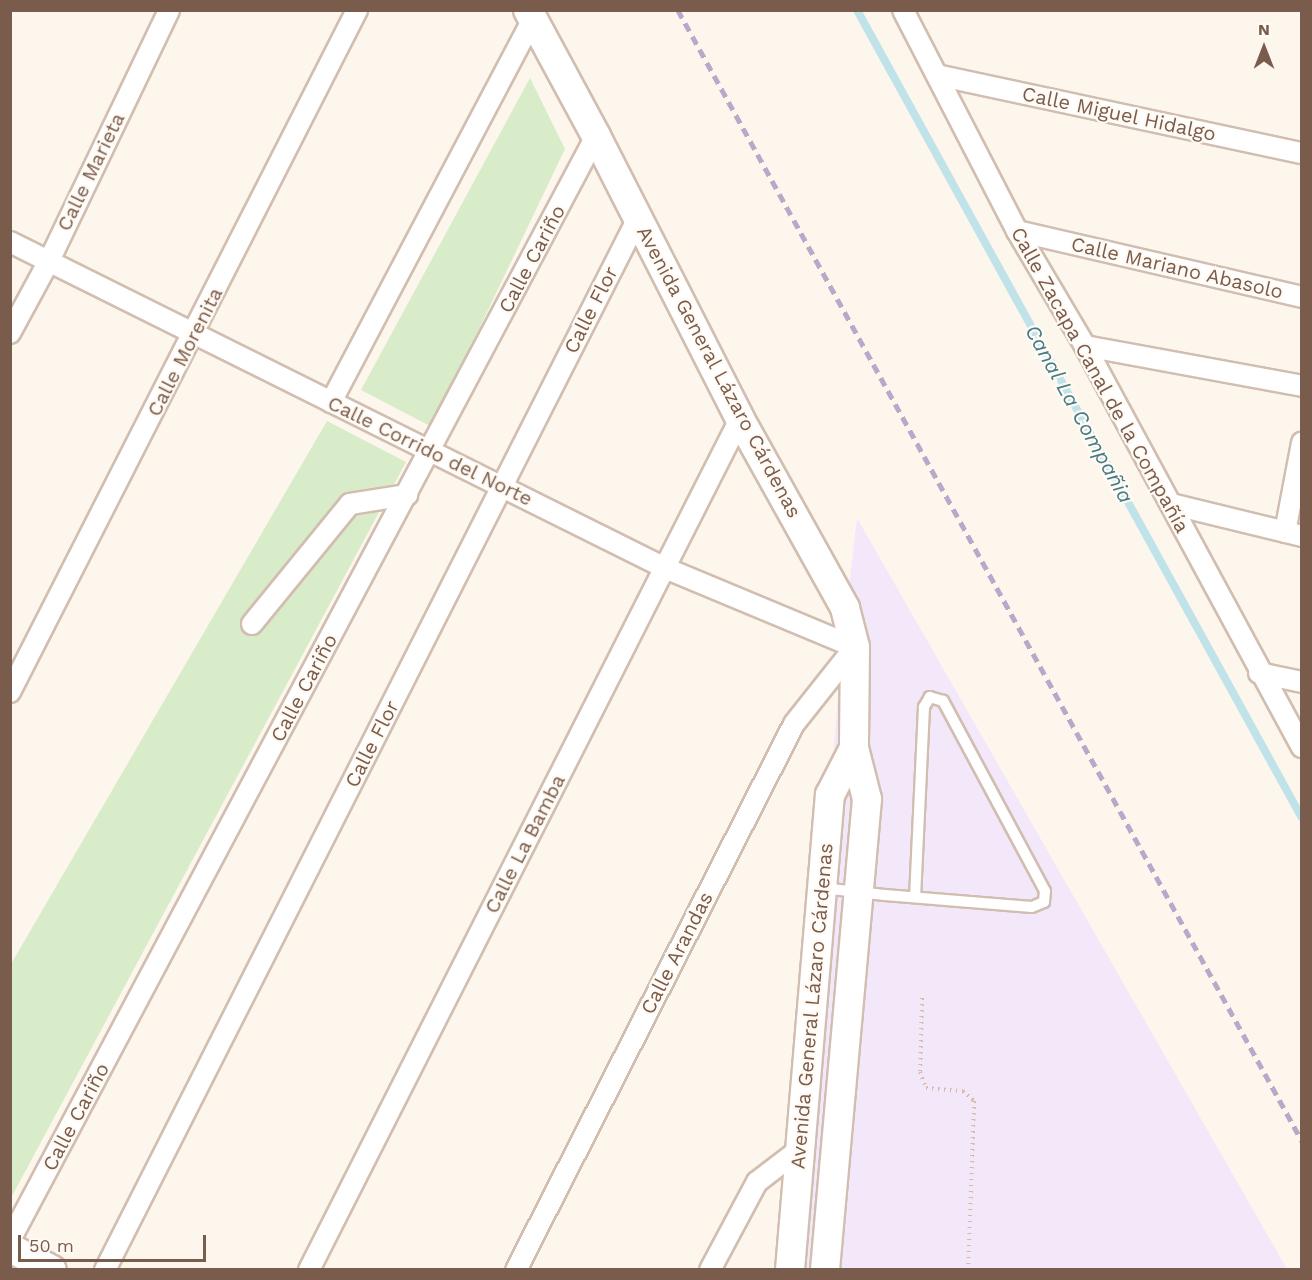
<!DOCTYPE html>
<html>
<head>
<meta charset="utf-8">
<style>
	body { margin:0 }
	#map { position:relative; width:1312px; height:1280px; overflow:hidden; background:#fdf6ec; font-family:"Work Sans",sans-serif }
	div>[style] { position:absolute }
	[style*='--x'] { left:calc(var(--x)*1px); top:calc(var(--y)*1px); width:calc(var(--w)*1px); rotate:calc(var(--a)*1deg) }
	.education>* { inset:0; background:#f3e8fa }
	.green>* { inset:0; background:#d8ecc9 }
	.stream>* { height:8px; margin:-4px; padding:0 4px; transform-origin:4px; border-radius:4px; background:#bfe3e8 }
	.path>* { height:4px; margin-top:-2px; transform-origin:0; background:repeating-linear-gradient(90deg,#d9b8a5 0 1.5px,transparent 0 6px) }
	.roads { filter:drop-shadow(2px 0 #d1beb0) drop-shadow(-2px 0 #d1beb0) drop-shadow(0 2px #d1beb0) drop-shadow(0 -2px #d1beb0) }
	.lane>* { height:10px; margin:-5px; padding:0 5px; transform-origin:5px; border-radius:5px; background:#fff }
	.street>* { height:20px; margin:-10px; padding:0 10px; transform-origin:10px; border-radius:10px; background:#fff }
	.secondary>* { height:28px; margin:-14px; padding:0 14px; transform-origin:14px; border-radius:14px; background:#fff }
	.rail>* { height:4.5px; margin-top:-2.25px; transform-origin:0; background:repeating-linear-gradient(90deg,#b9a8c9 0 9px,transparent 0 15px) }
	span { translate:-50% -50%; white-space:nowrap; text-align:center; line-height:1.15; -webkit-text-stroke:4.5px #fffaf3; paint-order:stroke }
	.street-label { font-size:20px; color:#7a5c4d }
	.water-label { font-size:21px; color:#437c86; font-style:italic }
	.frame { position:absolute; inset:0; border:12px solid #7a5c4d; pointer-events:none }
	.north { position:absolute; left:1234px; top:18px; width:60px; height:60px; -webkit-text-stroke:4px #fffaf3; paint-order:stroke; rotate:0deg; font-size:16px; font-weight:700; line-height:24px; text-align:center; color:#7a5c4d }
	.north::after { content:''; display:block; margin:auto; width:21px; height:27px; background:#7a5c4d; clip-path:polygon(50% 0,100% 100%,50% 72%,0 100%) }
	.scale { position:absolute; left:18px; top:1235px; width:188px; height:27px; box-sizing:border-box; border:3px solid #7a5c4d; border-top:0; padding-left:8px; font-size:18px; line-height:21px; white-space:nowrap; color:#7a5c4d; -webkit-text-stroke:4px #fffaf3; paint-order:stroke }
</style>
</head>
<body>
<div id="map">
	<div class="education">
		<div style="clip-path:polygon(857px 518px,1287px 1269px,792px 1270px,842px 647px)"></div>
	</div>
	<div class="green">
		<div style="clip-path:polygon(530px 78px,565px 149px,432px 427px,361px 390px)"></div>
		<div style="clip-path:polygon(327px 421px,406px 462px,11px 1198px,11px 964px)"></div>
	</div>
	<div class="stream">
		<div style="--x:857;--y:10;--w:922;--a:61.16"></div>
	</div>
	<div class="path">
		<div style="--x:922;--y:998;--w:74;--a:91.5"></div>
		<div style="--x:920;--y:1072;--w:17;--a:69"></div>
		<div style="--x:926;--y:1088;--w:37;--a:5"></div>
		<div style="--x:963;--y:1091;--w:15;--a:42"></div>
		<div style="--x:974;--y:1101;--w:169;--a:92"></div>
	</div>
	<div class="roads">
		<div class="lane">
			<div style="--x:822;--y:888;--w:63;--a:6.3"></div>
			<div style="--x:885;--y:895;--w:147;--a:4.7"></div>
			<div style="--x:1032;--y:907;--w:13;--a:-23"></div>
			<div style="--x:1044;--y:902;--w:11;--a:-85"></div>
			<div style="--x:1045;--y:891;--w:216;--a:-118.2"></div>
			<div style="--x:943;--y:701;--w:14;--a:-163"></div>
			<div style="--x:930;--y:697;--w:12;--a:121"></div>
			<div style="--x:924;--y:707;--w:190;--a:92.7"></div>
		</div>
		<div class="street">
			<div style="--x:903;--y:10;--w:249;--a:62.7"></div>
			<div style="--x:1017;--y:231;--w:134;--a:59.4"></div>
			<div style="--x:1085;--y:346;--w:456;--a:61.6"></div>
			<div style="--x:937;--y:75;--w:373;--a:12.1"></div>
			<div style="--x:1017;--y:231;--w:293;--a:13"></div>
			<div style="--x:10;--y:242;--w:732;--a:26.46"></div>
			<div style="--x:665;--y:568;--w:206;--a:22.6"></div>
			<div style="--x:855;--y:647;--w:98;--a:128.4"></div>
			<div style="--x:794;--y:724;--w:613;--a:116.98"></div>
			<div style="--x:10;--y:333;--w:82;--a:-61.6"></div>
			<div style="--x:49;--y:261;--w:278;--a:-64.4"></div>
			<div style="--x:1085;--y:346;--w:221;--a:10.4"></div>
			<div style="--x:331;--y:402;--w:433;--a:-62.2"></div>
			<div style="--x:1171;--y:504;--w:135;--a:13.7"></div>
			<div style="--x:1285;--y:532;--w:91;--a:-79.2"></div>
			<div style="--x:252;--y:624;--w:155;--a:-50.8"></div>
			<div style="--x:350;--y:504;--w:58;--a:-9"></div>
			<div style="--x:1259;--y:673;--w:44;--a:11.8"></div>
			<div style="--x:10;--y:692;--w:765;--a:-63.03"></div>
			<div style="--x:10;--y:1240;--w:1250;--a:-62.04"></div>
			<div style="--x:105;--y:1270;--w:1179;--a:-63.13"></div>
			<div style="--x:309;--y:1270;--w:954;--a:-63.14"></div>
			<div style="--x:710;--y:1270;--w:100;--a:-61.9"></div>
			<div style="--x:757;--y:1182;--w:54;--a:-37.5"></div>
		</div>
		<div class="secondary">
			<div style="--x:528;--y:10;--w:143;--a:61.6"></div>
			<div style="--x:596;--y:136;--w:318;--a:63"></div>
			<div style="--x:740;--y:419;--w:216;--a:60.9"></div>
			<div style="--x:845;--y:608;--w:40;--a:75.6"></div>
			<div style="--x:855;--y:647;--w:101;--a:90.6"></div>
			<div style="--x:854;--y:748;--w:53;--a:75.7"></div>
			<div style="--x:867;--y:799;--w:473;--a:95.1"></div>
			<div style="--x:10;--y:1248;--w:47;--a:27.6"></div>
			<div style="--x:790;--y:1270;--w:477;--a:-85.2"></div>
			<div style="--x:830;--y:795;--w:53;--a:-62.9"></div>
		</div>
	</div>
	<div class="rail">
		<div style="--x:678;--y:10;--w:1292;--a:61.11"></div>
	</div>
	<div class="street-label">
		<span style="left:1119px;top:114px;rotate:12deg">Calle Miguel Hidalgo</span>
		<span style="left:91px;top:172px;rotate:-64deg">Calle Marieta</span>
		<span style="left:532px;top:259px;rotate:-62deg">Calle Cariño</span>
		<span style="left:1177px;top:268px;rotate:13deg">Calle Mariano Abasolo</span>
		<span style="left:591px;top:310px;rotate:-63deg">Calle Flor</span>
		<span style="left:185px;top:352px;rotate:-63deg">Calle Morenita</span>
		<span style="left:719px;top:372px;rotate:62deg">Avenida General Lázaro Cárdenas</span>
		<span style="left:1100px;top:380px;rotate:61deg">Calle Zacapa Canal de la Compañía</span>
		<span style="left:430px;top:451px;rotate:26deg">Calle Corrido del Norte</span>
		<span style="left:304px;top:688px;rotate:-62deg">Calle Cariño</span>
		<span style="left:372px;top:744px;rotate:-63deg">Calle Flor</span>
		<span style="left:525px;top:844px;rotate:-63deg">Calle La Bamba</span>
		<span style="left:677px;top:953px;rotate:-63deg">Calle Arandas</span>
		<span style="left:812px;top:1006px;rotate:-85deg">Avenida General Lázaro Cárdenas</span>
		<span style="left:76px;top:1117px;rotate:-62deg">Calle Cariño</span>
	</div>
	<div class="water-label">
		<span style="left:1079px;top:414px;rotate:61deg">Canal La Compañia</span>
	</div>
	<div class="frame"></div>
	<div class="north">N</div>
	<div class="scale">50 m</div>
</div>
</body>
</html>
